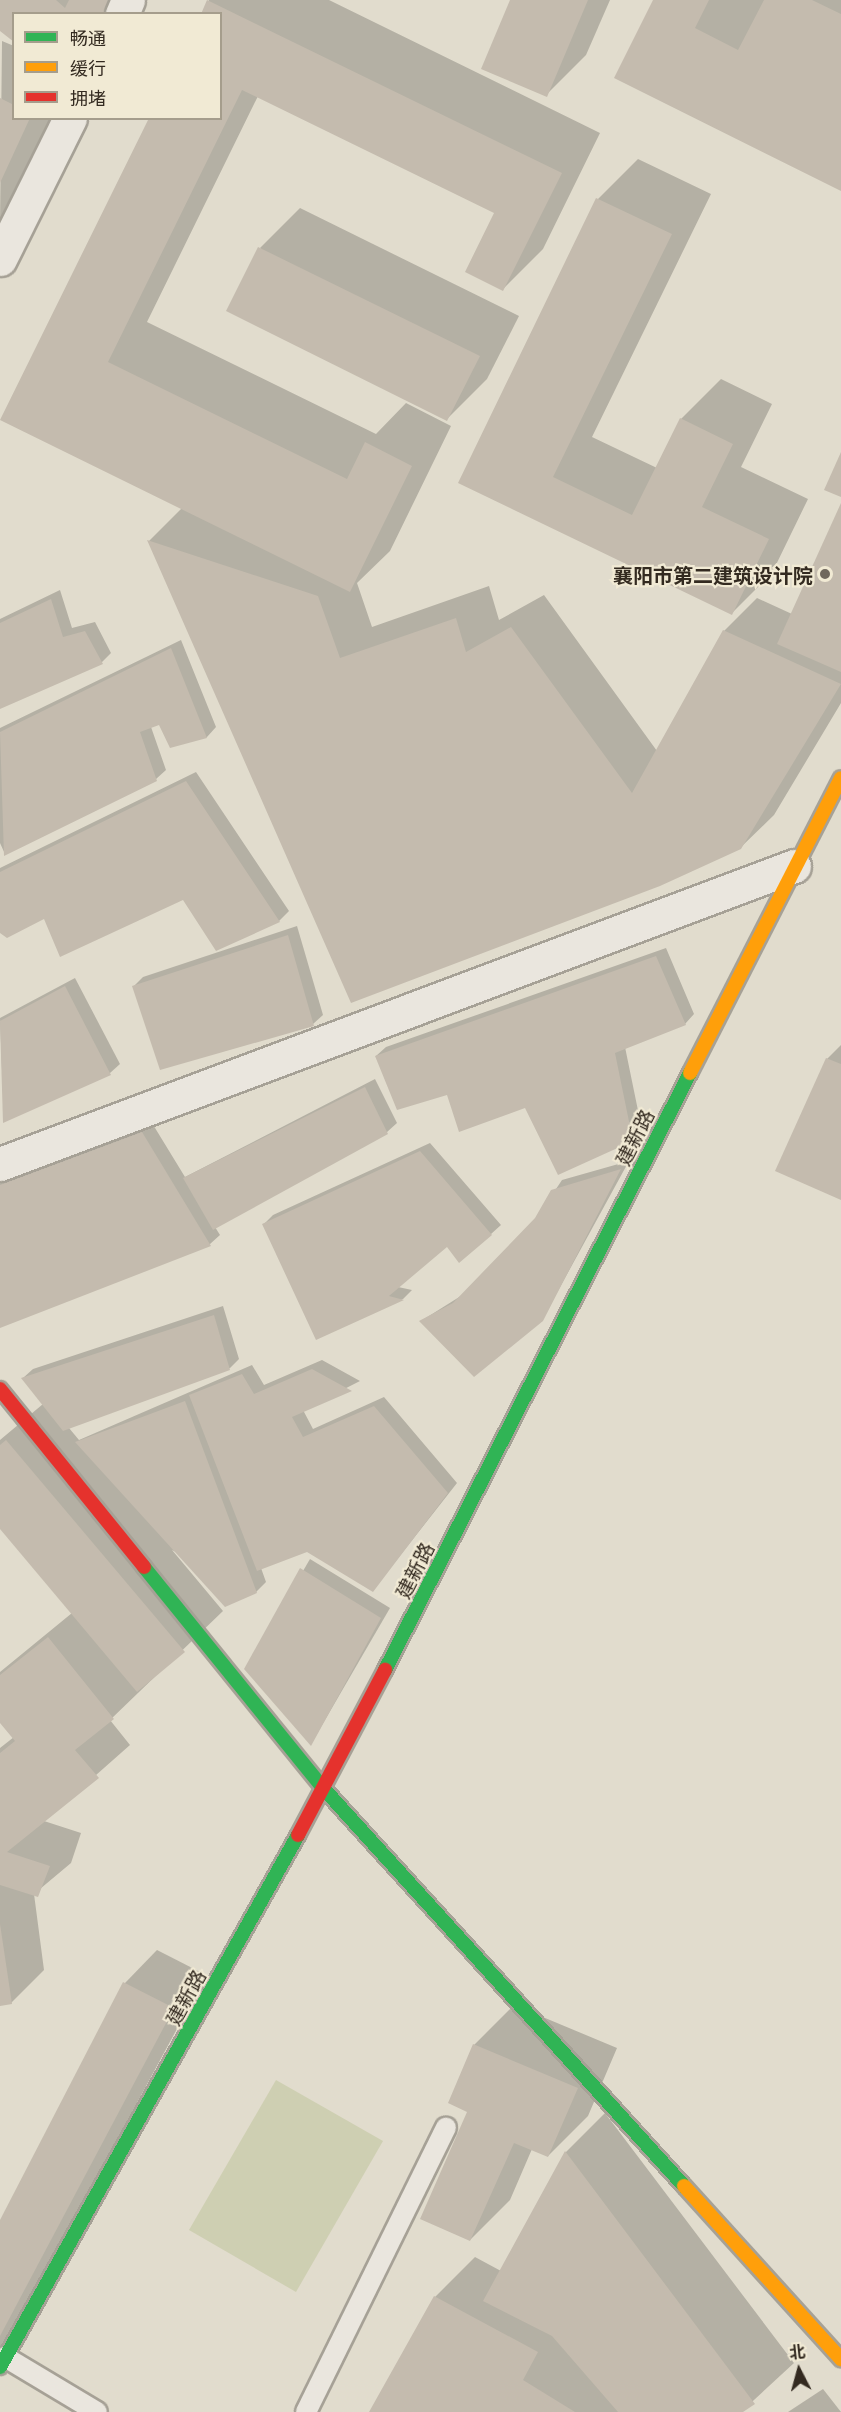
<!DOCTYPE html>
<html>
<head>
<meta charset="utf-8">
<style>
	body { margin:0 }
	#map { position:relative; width:841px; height:2412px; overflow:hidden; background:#e1dccd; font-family:"Playfair Display","Noto Sans SC",serif }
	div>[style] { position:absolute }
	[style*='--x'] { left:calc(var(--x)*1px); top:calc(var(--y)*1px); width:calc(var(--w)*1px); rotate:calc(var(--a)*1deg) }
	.green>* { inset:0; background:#cecfb2 }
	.shadow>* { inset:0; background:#0003 }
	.building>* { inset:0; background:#c4bbae }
	.roads { filter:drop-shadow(2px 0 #a6a196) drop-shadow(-2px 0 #a6a196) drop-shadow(0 2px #a6a196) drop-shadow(0 -2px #a6a196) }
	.lane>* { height:20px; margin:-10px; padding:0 10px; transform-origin:10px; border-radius:10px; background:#eae6de }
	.street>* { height:33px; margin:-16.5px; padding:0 16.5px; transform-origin:16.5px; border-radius:16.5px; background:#eae6de }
	.fast>* { height:14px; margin:-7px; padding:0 7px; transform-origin:7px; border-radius:7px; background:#30b455 }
	.slow>* { height:14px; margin:-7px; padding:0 7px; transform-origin:7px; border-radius:7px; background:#ff9f0a }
	.jam>* { height:14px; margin:-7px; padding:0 7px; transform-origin:7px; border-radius:7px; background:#e5322d }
	.dots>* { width:16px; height:16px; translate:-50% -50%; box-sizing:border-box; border:3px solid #f1ead4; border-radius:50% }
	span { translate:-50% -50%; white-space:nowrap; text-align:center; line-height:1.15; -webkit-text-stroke:4.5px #f1ead4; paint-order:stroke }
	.poi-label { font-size:20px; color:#332a20; font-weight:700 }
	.right { translate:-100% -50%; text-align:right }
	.street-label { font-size:20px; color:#332a20 }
	.legend { position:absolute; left:12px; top:12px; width:210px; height:108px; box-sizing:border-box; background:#f1ead4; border:2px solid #a59d8c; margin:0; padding:8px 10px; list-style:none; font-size:18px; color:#332a20 }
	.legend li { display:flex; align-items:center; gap:12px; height:30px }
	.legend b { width:30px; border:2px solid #a59d8c }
	.north { position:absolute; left:769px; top:2340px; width:60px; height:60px; -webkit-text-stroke:4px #f1ead4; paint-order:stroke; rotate:354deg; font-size:16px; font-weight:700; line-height:24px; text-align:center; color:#332a20 }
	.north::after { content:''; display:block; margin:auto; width:21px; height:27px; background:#332a20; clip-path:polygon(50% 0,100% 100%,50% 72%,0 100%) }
</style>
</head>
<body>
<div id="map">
	<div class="green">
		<div style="clip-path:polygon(276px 2080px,383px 2141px,296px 2292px,189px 2230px)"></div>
	</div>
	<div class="shadow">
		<div style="clip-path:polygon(0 0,128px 0,121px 14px,14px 14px,0 30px)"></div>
		<div style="clip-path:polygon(209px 0,329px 0,600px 133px,543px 249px,503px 289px,496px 213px,258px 96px,147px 322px,376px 434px,406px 403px,451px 426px,390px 551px,357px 583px,372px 627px,489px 586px,499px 620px,544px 595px,657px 751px,724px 631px,757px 598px,792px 614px,841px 507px,841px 703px,774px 815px,740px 848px,660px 885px,149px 541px,182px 508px,1px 419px,220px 118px,220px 14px,202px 14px)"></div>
		<div style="clip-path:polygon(512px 0,610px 0,586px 55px,546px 95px)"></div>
		<div style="clip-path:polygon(655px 0,841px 0,841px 189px)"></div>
		<div style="clip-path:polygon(2px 41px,14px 46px,14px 118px,50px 118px,0 225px)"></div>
		<div style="clip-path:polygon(638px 159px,711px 194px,592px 437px,657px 468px,681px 419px,721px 379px,772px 404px,741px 467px,808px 499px,772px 573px,732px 613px,460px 483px,598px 199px)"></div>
		<div style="clip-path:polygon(300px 208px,519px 316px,487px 379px,447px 419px,260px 248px)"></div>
		<div style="clip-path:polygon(60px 590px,72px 628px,95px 622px,111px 653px,102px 662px,0 708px,0 619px)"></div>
		<div style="clip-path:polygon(181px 640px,216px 727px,207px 737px,171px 746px,160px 724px,151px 727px,166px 770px,156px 779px,5px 854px,0 843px,0 728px)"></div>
		<div style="clip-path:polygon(196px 772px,289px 911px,279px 921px,217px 949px,184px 898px,45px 917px,0 931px,0 868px)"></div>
		<div style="clip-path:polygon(297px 926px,323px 1015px,313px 1024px,134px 986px,143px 977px)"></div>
		<div style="clip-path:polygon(666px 948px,694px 1014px,685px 1024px,625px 1047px,642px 1130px,632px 1140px,376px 1056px,386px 1047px)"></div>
		<div style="clip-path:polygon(75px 978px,120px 1064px,110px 1073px,4px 1121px,0 1018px)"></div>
		<div style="clip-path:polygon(841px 1045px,841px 1198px,827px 1059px)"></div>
		<div style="clip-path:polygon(375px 1079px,397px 1123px,387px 1132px,215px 1227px,220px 1235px,210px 1244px,0 1326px,0 1180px,152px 1123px,185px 1177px)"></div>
		<div style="clip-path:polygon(430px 1143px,501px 1225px,491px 1234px,447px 1245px,398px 1287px,412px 1290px,403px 1299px,316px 1338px,264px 1224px,273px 1215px)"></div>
		<div style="clip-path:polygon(629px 1161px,542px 1320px,421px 1321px,464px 1294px,536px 1219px,562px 1180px)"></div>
		<div style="clip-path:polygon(223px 1306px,239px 1359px,230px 1368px,69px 1428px,79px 1440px,252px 1365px,264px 1385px,322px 1360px,360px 1381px,303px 1410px,313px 1429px,384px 1397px,457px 1483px,373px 1590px,307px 1550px,261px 1568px,266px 1582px,256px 1592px,172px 1550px,223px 1611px,110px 1720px,130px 1745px,44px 1821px,81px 1833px,71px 1863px,34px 1894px,44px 1970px,11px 2003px,0 2004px,0 1748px,14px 1737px,0 1720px,0 1672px,72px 1613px,0 1527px,0 1440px,43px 1404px,23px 1378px,33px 1369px)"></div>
		<div style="clip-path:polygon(310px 1559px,390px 1608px,311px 1744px,246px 1669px)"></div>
		<div style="clip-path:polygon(157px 1950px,206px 1975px,0 2357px,0 2224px,125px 1983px)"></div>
		<div style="clip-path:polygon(514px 2005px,617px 2048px,588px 2116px,548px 2156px,532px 2149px,510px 2200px,470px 2240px,474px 2045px)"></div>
		<div style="clip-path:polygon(605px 2113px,794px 2363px,741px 2412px,370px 2412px,435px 2297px,475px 2257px,501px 2271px,566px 2152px)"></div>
		<div style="clip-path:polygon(823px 2389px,841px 2412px,788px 2412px)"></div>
	</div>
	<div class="building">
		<div style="clip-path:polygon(0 0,56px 0,65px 8px,69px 0,109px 0,103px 14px,14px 14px,14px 42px,0 31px)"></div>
		<div style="clip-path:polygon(207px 0,562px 173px,503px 291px,465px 272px,494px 213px,242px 90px,108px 362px,347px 479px,365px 442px,412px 466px,350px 592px,0 420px,149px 118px,220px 118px,220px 14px,201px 14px)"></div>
		<div style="clip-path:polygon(510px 0,588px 0,547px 97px,481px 69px)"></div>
		<div style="clip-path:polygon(653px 0,709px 0,695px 28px,738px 50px,764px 0,812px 0,841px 14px,841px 191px,614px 78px)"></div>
		<div style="clip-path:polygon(0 98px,14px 105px,14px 118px,30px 118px,0 183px)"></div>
		<div style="clip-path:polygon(596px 198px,672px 234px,553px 477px,632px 515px,680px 418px,733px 444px,702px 507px,769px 539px,732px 615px,458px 483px)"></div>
		<div style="clip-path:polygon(258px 247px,480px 356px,447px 421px,226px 311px)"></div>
		<div style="clip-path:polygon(841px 452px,841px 497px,824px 490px)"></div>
		<div style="clip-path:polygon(841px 503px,841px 672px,777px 644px)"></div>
		<div style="clip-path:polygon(147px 540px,318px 596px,340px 658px,456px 618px,466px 652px,511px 627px,632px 793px,723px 630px,841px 684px,741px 849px,660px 886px,351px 1003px)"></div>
		<div style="clip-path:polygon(51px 599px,63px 637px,85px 631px,103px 664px,0 709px,0 623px)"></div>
		<div style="clip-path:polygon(171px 648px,207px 738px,170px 748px,159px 725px,140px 732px,157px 781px,4px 856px,0 732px)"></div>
		<div style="clip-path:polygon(186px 781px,280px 922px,216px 951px,183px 900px,60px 957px,44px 919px,7px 938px,0 933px,0 872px)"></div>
		<div style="clip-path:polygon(288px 935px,314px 1026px,160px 1070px,132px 986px)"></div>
		<div style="clip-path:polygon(656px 956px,686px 1025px,615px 1053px,633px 1141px,558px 1175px,525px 1108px,459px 1132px,447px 1095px,397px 1110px,375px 1056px)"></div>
		<div style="clip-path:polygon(65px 986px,111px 1075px,3px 1123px,0 1021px)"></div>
		<div style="clip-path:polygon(826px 1058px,841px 1064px,841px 1200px,775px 1171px)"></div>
		<div style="clip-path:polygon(365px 1087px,388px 1134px,213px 1230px,183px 1178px)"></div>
		<div style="clip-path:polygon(142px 1132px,211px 1246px,0 1328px,0 1185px)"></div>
		<div style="clip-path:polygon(420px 1151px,492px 1235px,459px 1263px,447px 1247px,389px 1296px,404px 1300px,316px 1340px,262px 1224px)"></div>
		<div style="clip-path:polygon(621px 1169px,543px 1321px,474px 1377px,419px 1321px,453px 1303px,535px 1218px,551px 1190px)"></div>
		<div style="clip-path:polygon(214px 1315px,230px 1370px,63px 1431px,21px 1378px)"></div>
		<div style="clip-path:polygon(312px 1369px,352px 1391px,292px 1417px,303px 1437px,374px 1406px,448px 1493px,373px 1592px,307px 1552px,257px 1571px,189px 1395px,242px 1374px,254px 1394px)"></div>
		<div style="clip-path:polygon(185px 1401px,257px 1593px,225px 1607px,75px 1442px)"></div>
		<div style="clip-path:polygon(6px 1440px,185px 1652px,137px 1692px,0 1529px,0 1445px)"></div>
		<div style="clip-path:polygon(300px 1568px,381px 1618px,311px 1746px,244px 1669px)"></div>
		<div style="clip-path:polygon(48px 1637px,114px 1719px,75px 1750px,99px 1778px,7px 1852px,50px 1866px,38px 1897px,0 1885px,0 1753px,15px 1741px,0 1723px,0 1675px)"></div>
		<div style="clip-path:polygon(0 1924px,12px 2004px,0 2006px)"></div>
		<div style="clip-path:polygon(123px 1982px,174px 2008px,0 2336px,0 2220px)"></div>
		<div style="clip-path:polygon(473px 2044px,578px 2088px,548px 2157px,514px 2143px,470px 2241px,420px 2219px,467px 2112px,448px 2103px)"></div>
		<div style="clip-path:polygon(565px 2151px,755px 2404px,743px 2412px,618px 2412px,552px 2336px,483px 2301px)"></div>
		<div style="clip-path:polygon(434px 2296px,538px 2352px,523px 2380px,575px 2412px,369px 2412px)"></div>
	</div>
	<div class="roads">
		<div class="lane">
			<div style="--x:5;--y:2357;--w:107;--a:30.9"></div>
			<div style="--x:306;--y:2412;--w:317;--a:-63.8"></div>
		</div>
		<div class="street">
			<div style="--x:122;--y:14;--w:15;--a:-67"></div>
			<div style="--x:0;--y:259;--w:157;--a:-63.6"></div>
			<div style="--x:0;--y:1164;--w:848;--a:-20.57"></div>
		</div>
		<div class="fast">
			<div style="--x:144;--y:1567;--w:286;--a:51"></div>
			<div style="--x:324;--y:1789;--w:536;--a:47.8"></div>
			<div style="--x:385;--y:1670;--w:670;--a:-62.94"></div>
			<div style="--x:0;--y:2367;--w:610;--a:-60.74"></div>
		</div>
		<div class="slow">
			<div style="--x:690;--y:1073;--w:331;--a:-62.9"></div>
			<div style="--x:684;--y:2186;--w:234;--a:47.8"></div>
		</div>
		<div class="jam">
			<div style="--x:0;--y:1389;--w:229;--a:51"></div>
			<div style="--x:298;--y:1835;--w:187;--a:-62.2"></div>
		</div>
	</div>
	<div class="dots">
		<div style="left:825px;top:574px;background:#70685d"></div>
	</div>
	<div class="poi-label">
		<span class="right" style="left:813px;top:574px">襄阳市第二建筑设计院</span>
	</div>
	<div class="street-label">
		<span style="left:634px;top:1137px;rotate:-63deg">建新路</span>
		<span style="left:414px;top:1570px;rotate:-63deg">建新路</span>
		<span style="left:185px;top:1997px;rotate:-61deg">建新路</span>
	</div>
	<ul class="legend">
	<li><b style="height:8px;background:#30b455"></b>畅通</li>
	<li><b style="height:8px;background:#ff9f0a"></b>缓行</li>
	<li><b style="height:8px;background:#e5322d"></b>拥堵</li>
	</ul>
	<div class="north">北</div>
</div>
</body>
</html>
